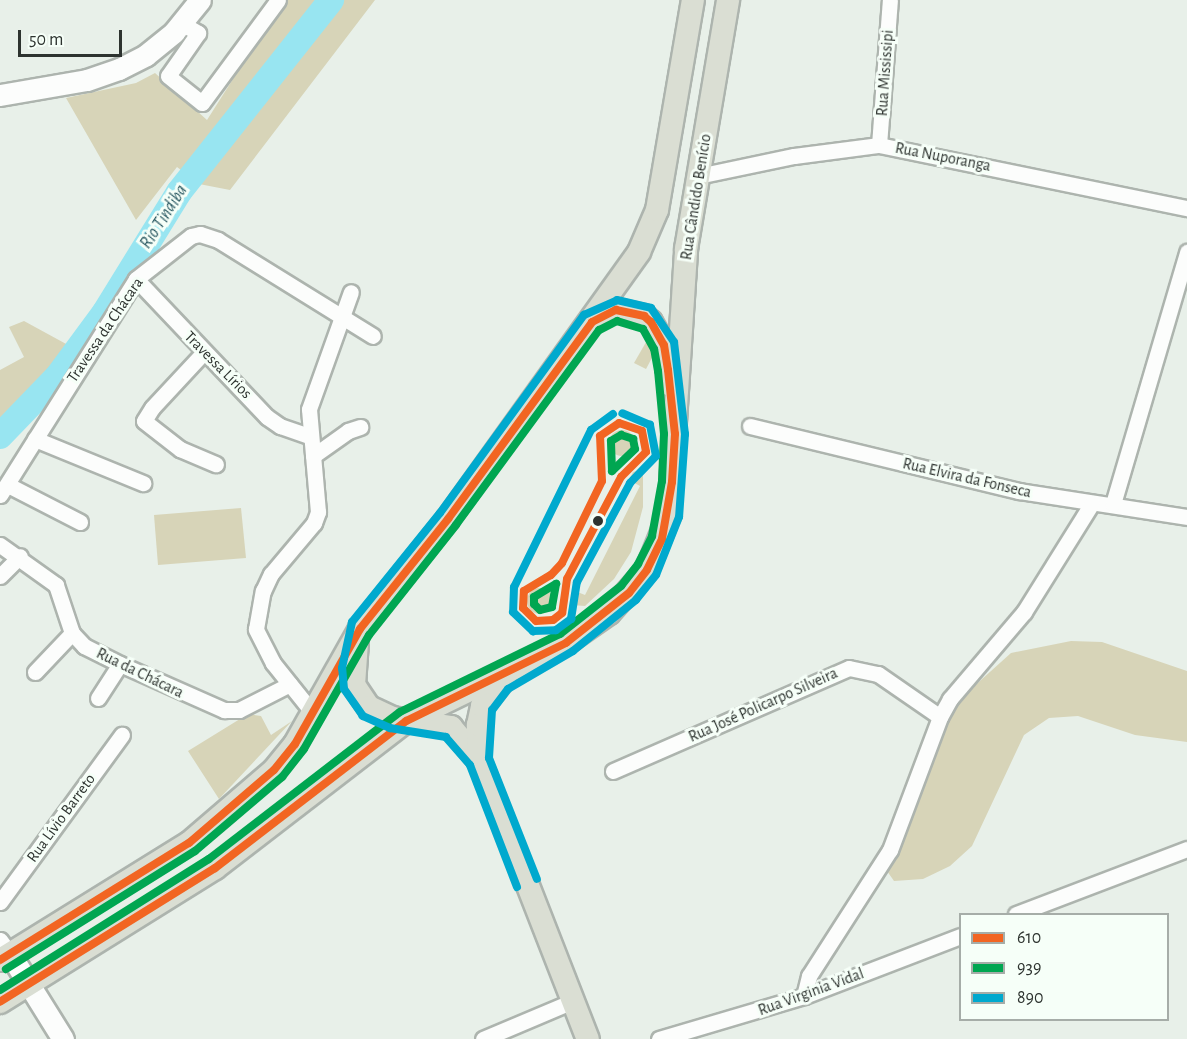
<!DOCTYPE html>
<html>
<head>
<meta charset="utf-8">
<style>
	body { margin:0 }
	#map { position:relative; width:1187px; height:1039px; overflow:hidden; background:#e8f0e9; font-family:"Alegreya Sans",sans-serif }
	div>[style] { position:absolute }
	[style*='--x'] { left:calc(var(--x)*1px); top:calc(var(--y)*1px); width:calc(var(--w)*1px); rotate:calc(var(--a)*1deg) }
	.green>* { inset:0; background:#d7d4b8 }
	.round { border-radius:50% }
	.river>* { height:26px; margin:-13px; padding:0 13px; transform-origin:13px; border-radius:13px; background:#98e5f1 }
	.roads { filter:drop-shadow(2px 0 #adb4ae) drop-shadow(-2px 0 #adb4ae) drop-shadow(0 2px #adb4ae) drop-shadow(0 -2px #adb4ae) }
	.street>* { height:15px; margin:-7.5px; padding:0 7.5px; transform-origin:7.5px; border-radius:7.5px; background:#fcfdfc }
	.secondary>* { height:21px; margin:-10.5px; padding:0 10.5px; transform-origin:10.5px; border-radius:10.5px; background:#fcfdfc }
	.primary>* { height:22px; margin:-11px; padding:0 11px; transform-origin:11px; border-radius:11px; background:#daded3 }
	.bus-1>* { height:8px; margin:-4px; padding:0 4px; transform-origin:4px; border-radius:4px; background:#f26522 }
	.bus-2>* { height:8px; margin:-4px; padding:0 4px; transform-origin:4px; border-radius:4px; background:#00a651 }
	.bus-3>* { height:8px; margin:-4px; padding:0 4px; transform-origin:4px; border-radius:4px; background:#00a9ce }
	.dots>* { width:16px; height:16px; translate:-50% -50%; box-sizing:border-box; border:3px solid #f6fff8; border-radius:50% }
	span { translate:-50% -50%; white-space:nowrap; text-align:center; line-height:1.15; -webkit-text-stroke:6px #f6fff8; paint-order:stroke }
	.street-label { font-size:16px; color:#2d332f }
	.water-label { font-size:18px; color:#295861; font-style:italic }
	.legend { position:absolute; left:959px; top:913px; width:210px; height:108px; box-sizing:border-box; background:#f6fff8; border:2px solid #a6ada8; margin:0; padding:8px 10px; list-style:none; font-size:18px; color:#2d332f }
	.legend li { display:flex; align-items:center; gap:12px; height:30px }
	.legend b { width:30px; border:2px solid #a6ada8 }
	.scale { position:absolute; left:18px; top:30px; width:104px; height:27px; box-sizing:border-box; border:3px solid #2d332f; border-top:0; padding-left:8px; font-size:18px; line-height:21px; white-space:nowrap; color:#2d332f; -webkit-text-stroke:4px #f6fff8; paint-order:stroke }
</style>
</head>
<body>
<div id="map">
	<div class="green">
		<div style="clip-path:polygon(283px 0,375px 0,230px 190px,199px 184px,177px 167px,136px 220px,66px 98px,136px 83px,155px 73px,207px 120px)"></div>
		<div style="clip-path:polygon(24px 321px,68px 345px,0 431px,0 370px,24px 357px,9px 327px)"></div>
		<div style="clip-path:polygon(649px 337px,654px 354px,646px 369px,634px 363px)"></div>
		<div class="round" style="left:609px;top:430px;width:26px;height:26px"></div>
		<div style="clip-path:polygon(643px 469px,643px 507px,631px 552px,614px 579px,585px 606px,572px 605px,575px 591px,585px 595px,640px 486px,629px 480px,633px 472px)"></div>
		<div style="clip-path:polygon(241px 508px,246px 558px,158px 565px,154px 515px)"></div>
		<div class="round" style="left:527px;top:588px;width:26px;height:26px"></div>
		<div style="clip-path:polygon(1071px 641px,1102px 642px,1187px 671px,1187px 742px,1135px 735px,1078px 716px,1049px 718px,1024px 735px,972px 846px,950px 866px,923px 879px,894px 881px,887px 871px,942px 726px,961px 698px,1011px 653px)"></div>
		<div style="clip-path:polygon(248px 714px,261px 716px,271px 735px,292px 721px,219px 799px,188px 751px)"></div>
	</div>
	<div class="river">
		<div style="--x:0;--y:436;--w:83;--a:-46"></div>
		<div style="--x:58;--y:376;--w:79;--a:-53.7"></div>
		<div style="--x:105;--y:312;--w:141;--a:-58.3"></div>
		<div style="--x:179;--y:192;--w:245;--a:-51.6"></div>
	</div>
	<div class="roads">
		<div class="street">
			<div style="--x:181;--y:23;--w:20;--a:30"></div>
			<div style="--x:198;--y:33;--w:52;--a:124.9"></div>
			<div style="--x:168;--y:76;--w:43;--a:38.5"></div>
			<div style="--x:202;--y:103;--w:128;--a:-53.6"></div>
			<div style="--x:879;--y:145;--w:145;--a:-85.7"></div>
			<div style="--x:698;--y:176;--w:98;--a:-11.8"></div>
			<div style="--x:794;--y:156;--w:86;--a:-7.4"></div>
			<div style="--x:879;--y:145;--w:314;--a:11.6"></div>
			<div style="--x:136;--y:279;--w:190;--a:46.5"></div>
			<div style="--x:267;--y:417;--w:16;--a:35"></div>
			<div style="--x:280;--y:426;--w:31;--a:19"></div>
			<div style="--x:204;--y:352;--w:76;--a:132.9"></div>
			<div style="--x:152;--y:408;--w:15;--a:122"></div>
			<div style="--x:144;--y:421;--w:46;--a:37.9"></div>
			<div style="--x:180;--y:449;--w:39;--a:23"></div>
			<div style="--x:750;--y:426;--w:277;--a:13.6"></div>
			<div style="--x:1019;--y:491;--w:170;--a:8.8"></div>
			<div style="--x:35;--y:439;--w:117;--a:22.2"></div>
			<div style="--x:313;--y:456;--w:43;--a:-35.5"></div>
			<div style="--x:348;--y:431;--w:13;--a:-18"></div>
			<div style="--x:8;--y:485;--w:81;--a:27.2"></div>
			<div style="--x:0;--y:495;--w:255;--a:-57.8"></div>
			<div style="--x:136;--y:279;--w:70;--a:-38"></div>
			<div style="--x:191;--y:236;--w:9;--a:-13"></div>
			<div style="--x:200;--y:234;--w:19;--a:18"></div>
			<div style="--x:218;--y:240;--w:182;--a:31.8"></div>
			<div style="--x:1113;--y:504;--w:263;--a:-73.6"></div>
			<div style="--x:0;--y:545;--w:69;--a:35.5"></div>
			<div style="--x:56;--y:585;--w:51;--a:71.6"></div>
			<div style="--x:72;--y:633;--w:18;--a:47"></div>
			<div style="--x:84;--y:646;--w:40;--a:26.6"></div>
			<div style="--x:120;--y:664;--w:114;--a:23.9"></div>
			<div style="--x:224;--y:710;--w:15;--a:0"></div>
			<div style="--x:239;--y:710;--w:57;--a:-27"></div>
			<div style="--x:0;--y:576;--w:28;--a:-45"></div>
			<div style="--x:35;--y:672;--w:54;--a:-46.5"></div>
			<div style="--x:98;--y:698;--w:40;--a:-57.1"></div>
			<div style="--x:313;--y:713;--w:64;--a:-128.7"></div>
			<div style="--x:273;--y:663;--w:38;--a:-117"></div>
			<div style="--x:256;--y:629;--w:39;--a:-80"></div>
			<div style="--x:263;--y:591;--w:19;--a:-65"></div>
			<div style="--x:271;--y:574;--w:67;--a:-49.9"></div>
			<div style="--x:314;--y:523;--w:12;--a:-70"></div>
			<div style="--x:318;--y:512;--w:103;--a:-95"></div>
			<div style="--x:309;--y:409;--w:124;--a:-70.3"></div>
			<div style="--x:613;--y:771;--w:257;--a:-23.6"></div>
			<div style="--x:849;--y:668;--w:30;--a:12"></div>
			<div style="--x:878;--y:674;--w:75;--a:34.7"></div>
			<div style="--x:0;--y:902;--w:207;--a:-53.9"></div>
			<div style="--x:1016;--y:914;--w:183;--a:-20.8"></div>
			<div style="--x:0;--y:940;--w:17;--a:54"></div>
			<div style="--x:804;--y:996;--w:21;--a:-76"></div>
			<div style="--x:809;--y:976;--w:150;--a:-57.3"></div>
			<div style="--x:890;--y:850;--w:142;--a:-69.4"></div>
			<div style="--x:940;--y:717;--w:21;--a:-61"></div>
			<div style="--x:950;--y:699;--w:114;--a:-49.6"></div>
			<div style="--x:1024;--y:612;--w:128;--a:-58"></div>
			<div style="--x:483;--y:1039;--w:98;--a:-22.9"></div>
			<div style="--x:659;--y:1039;--w:151;--a:-16.5"></div>
			<div style="--x:804;--y:996;--w:167;--a:-21"></div>
		</div>
		<div class="secondary">
			<div style="--x:0;--y:95;--w:88;--a:-9.8"></div>
			<div style="--x:87;--y:80;--w:34;--a:-19"></div>
			<div style="--x:119;--y:69;--w:30;--a:-27"></div>
			<div style="--x:146;--y:55;--w:36;--a:-39"></div>
			<div style="--x:174;--y:32;--w:41;--a:-50.9"></div>
			<div style="--x:10;--y:954;--w:100;--a:58.1"></div>
		</div>
		<div class="primary">
			<div style="--x:592;--y:322;--w:27;--a:-27"></div>
			<div style="--x:616;--y:310;--w:29;--a:12"></div>
			<div style="--x:644;--y:316;--w:9;--a:41"></div>
			<div style="--x:651;--y:322;--w:26;--a:61"></div>
			<div style="--x:664;--y:345;--w:40;--a:81.5"></div>
			<div style="--x:357;--y:642;--w:43;--a:94"></div>
			<div style="--x:354;--y:685;--w:27;--a:56"></div>
			<div style="--x:369;--y:707;--w:26;--a:25"></div>
			<div style="--x:393;--y:718;--w:59;--a:8.8"></div>
			<div style="--x:451;--y:727;--w:43;--a:49.7"></div>
			<div style="--x:479;--y:760;--w:300;--a:68.7"></div>
			<div style="--x:479;--y:760;--w:35;--a:-92"></div>
			<div style="--x:478;--y:725;--w:19;--a:-78"></div>
			<div style="--x:482;--y:706;--w:36;--a:-51"></div>
			<div style="--x:0;--y:960;--w:222;--a:-31.8"></div>
			<div style="--x:189;--y:843;--w:112;--a:-40.7"></div>
			<div style="--x:274;--y:770;--w:33;--a:-51"></div>
			<div style="--x:295;--y:744;--w:132;--a:-60.5"></div>
			<div style="--x:360;--y:629;--w:141;--a:-51.3"></div>
			<div style="--x:448;--y:519;--w:328;--a:-54.4"></div>
			<div style="--x:639;--y:252;--w:46;--a:-66.8"></div>
			<div style="--x:657;--y:210;--w:213;--a:-80.3"></div>
			<div style="--x:0;--y:1002;--w:253;--a:-31.9"></div>
			<div style="--x:215;--y:868;--w:241;--a:-37.6"></div>
			<div style="--x:406;--y:721;--w:178;--a:-26"></div>
			<div style="--x:566;--y:643;--w:52;--a:-34.9"></div>
			<div style="--x:609;--y:613;--w:57;--a:-48.5"></div>
			<div style="--x:647;--y:570;--w:59;--a:-68.2"></div>
			<div style="--x:669;--y:515;--w:267;--a:-86.3"></div>
			<div style="--x:686;--y:249;--w:253;--a:-80.4"></div>
		</div>
	</div>
	<div class="bus-1">
		<div style="--x:619;--y:423;--w:24;--a:19"></div>
		<div style="--x:642;--y:431;--w:21;--a:79"></div>
		<div style="--x:646;--y:452;--w:35;--a:135"></div>
		<div style="--x:621;--y:477;--w:115;--a:117.9"></div>
		<div style="--x:567;--y:579;--w:34;--a:98"></div>
		<div style="--x:562;--y:613;--w:11;--a:142"></div>
		<div style="--x:553;--y:620;--w:17;--a:177"></div>
		<div style="--x:536;--y:621;--w:18;--a:-135"></div>
		<div style="--x:523;--y:608;--w:17;--a:-87"></div>
		<div style="--x:524;--y:591;--w:31;--a:-31"></div>
		<div style="--x:551;--y:575;--w:16;--a:-47"></div>
		<div style="--x:562;--y:563;--w:91;--a:-64"></div>
		<div style="--x:602;--y:481;--w:45;--a:-92.5"></div>
		<div style="--x:600;--y:436;--w:23;--a:-34"></div>
		<div style="--x:0;--y:960;--w:222;--a:-31.8"></div>
		<div style="--x:189;--y:843;--w:112;--a:-40.7"></div>
		<div style="--x:274;--y:770;--w:33;--a:-51"></div>
		<div style="--x:295;--y:744;--w:132;--a:-60.5"></div>
		<div style="--x:360;--y:629;--w:141;--a:-51.3"></div>
		<div style="--x:448;--y:519;--w:244;--a:-53.8"></div>
		<div style="--x:592;--y:322;--w:27;--a:-27"></div>
		<div style="--x:616;--y:310;--w:29;--a:12"></div>
		<div style="--x:644;--y:316;--w:9;--a:41"></div>
		<div style="--x:651;--y:322;--w:26;--a:61"></div>
		<div style="--x:664;--y:345;--w:25;--a:81"></div>
		<div style="--x:668;--y:370;--w:64;--a:83.8"></div>
		<div style="--x:675;--y:434;--w:48;--a:93.6"></div>
		<div style="--x:672;--y:482;--w:58;--a:100"></div>
		<div style="--x:662;--y:539;--w:34;--a:116"></div>
		<div style="--x:647;--y:570;--w:29;--a:128"></div>
		<div style="--x:629;--y:593;--w:80;--a:141.6"></div>
		<div style="--x:566;--y:643;--w:178;--a:154"></div>
		<div style="--x:406;--y:721;--w:241;--a:142.4"></div>
		<div style="--x:215;--y:868;--w:253;--a:148.1"></div>
	</div>
	<div class="bus-2">
		<div style="--x:621;--y:435;--w:13;--a:18"></div>
		<div style="--x:633;--y:439;--w:10;--a:79"></div>
		<div style="--x:635;--y:449;--w:32;--a:136"></div>
		<div style="--x:612;--y:471;--w:30;--a:-92"></div>
		<div style="--x:611;--y:441;--w:12;--a:-31"></div>
		<div style="--x:556;--y:584;--w:23;--a:100"></div>
		<div style="--x:552;--y:607;--w:12;--a:166"></div>
		<div style="--x:540;--y:610;--w:8;--a:-135"></div>
		<div style="--x:534;--y:604;--w:7;--a:-90"></div>
		<div style="--x:534;--y:597;--w:26;--a:-31"></div>
		<div style="--x:0;--y:990;--w:247;--a:-32.1"></div>
		<div style="--x:209;--y:859;--w:241;--a:-37.6"></div>
		<div style="--x:400;--y:712;--w:178;--a:-26"></div>
		<div style="--x:560;--y:634;--w:78;--a:-38.2"></div>
		<div style="--x:621;--y:586;--w:28;--a:-52"></div>
		<div style="--x:638;--y:564;--w:31;--a:-63"></div>
		<div style="--x:652;--y:536;--w:56;--a:-79.7"></div>
		<div style="--x:662;--y:481;--w:47;--a:-87.6"></div>
		<div style="--x:664;--y:434;--w:63;--a:-95.4"></div>
		<div style="--x:658;--y:371;--w:22;--a:-100"></div>
		<div style="--x:654;--y:349;--w:23;--a:-119"></div>
		<div style="--x:643;--y:329;--w:27;--a:-163"></div>
		<div style="--x:617;--y:321;--w:20;--a:153"></div>
		<div style="--x:599;--y:330;--w:242;--a:126.3"></div>
		<div style="--x:456;--y:525;--w:140;--a:128.3"></div>
		<div style="--x:369;--y:635;--w:131;--a:119.7"></div>
		<div style="--x:304;--y:749;--w:36;--a:128"></div>
		<div style="--x:282;--y:777;--w:114;--a:139.6"></div>
		<div style="--x:195;--y:851;--w:223;--a:148"></div>
	</div>
	<div class="bus-3">
		<div style="--x:613;--y:414;--w:27;--a:144"></div>
		<div style="--x:591;--y:430;--w:175;--a:116.1"></div>
		<div style="--x:514;--y:587;--w:25;--a:92"></div>
		<div style="--x:513;--y:612;--w:28;--a:44"></div>
		<div style="--x:533;--y:631;--w:23;--a:-2"></div>
		<div style="--x:556;--y:630;--w:19;--a:-36"></div>
		<div style="--x:571;--y:619;--w:37;--a:-81"></div>
		<div style="--x:577;--y:582;--w:112;--a:-61.8"></div>
		<div style="--x:630;--y:483;--w:37;--a:-46"></div>
		<div style="--x:656;--y:456;--w:32;--a:-101"></div>
		<div style="--x:650;--y:425;--w:30;--a:-157"></div>
		<div style="--x:517;--y:887;--w:131;--a:-111.1"></div>
		<div style="--x:470;--y:765;--w:37;--a:-131"></div>
		<div style="--x:446;--y:737;--w:57;--a:-170.9"></div>
		<div style="--x:390;--y:728;--w:30;--a:-156"></div>
		<div style="--x:363;--y:716;--w:33;--a:-125"></div>
		<div style="--x:344;--y:689;--w:21;--a:-95"></div>
		<div style="--x:342;--y:668;--w:47;--a:-77.7"></div>
		<div style="--x:352;--y:622;--w:140;--a:-51.1"></div>
		<div style="--x:440;--y:513;--w:245;--a:-54"></div>
		<div style="--x:584;--y:315;--w:36;--a:-24"></div>
		<div style="--x:617;--y:300;--w:35;--a:13"></div>
		<div style="--x:651;--y:308;--w:41;--a:55.9"></div>
		<div style="--x:674;--y:342;--w:93;--a:83.2"></div>
		<div style="--x:685;--y:434;--w:83;--a:94.1"></div>
		<div style="--x:679;--y:517;--w:62;--a:111.6"></div>
		<div style="--x:656;--y:575;--w:32;--a:129"></div>
		<div style="--x:636;--y:600;--w:81;--a:141"></div>
		<div style="--x:573;--y:651;--w:75;--a:149.7"></div>
		<div style="--x:508;--y:689;--w:26;--a:127"></div>
		<div style="--x:492;--y:710;--w:48;--a:93.6"></div>
		<div style="--x:489;--y:758;--w:130;--a:68.4"></div>
	</div>
	<div class="dots">
		<div style="left:598px;top:521px;background:#2d332f"></div>
	</div>
	<div class="street-label">
		<span style="left:885px;top:73px;rotate:-86deg">Rua Mississipi</span>
		<span style="left:943px;top:157px;rotate:11deg">Rua Nuporanga</span>
		<span style="left:696px;top:197px;rotate:-81deg">Rua Cândido Benício</span>
		<span style="left:105px;top:330px;rotate:-56deg">Travessa da Chácara</span>
		<span style="left:218px;top:365px;rotate:45deg">Travessa Lírios</span>
		<span style="left:967px;top:478px;rotate:13deg">Rua Elvira da Fonseca</span>
		<span style="left:140px;top:673px;rotate:26deg">Rua da Chácara</span>
		<span style="left:763px;top:705px;rotate:-24deg">Rua José Policarpo Silveira</span>
		<span style="left:61px;top:818px;rotate:-54deg">Rua Lívio Barreto</span>
		<span style="left:811px;top:992px;rotate:-20deg">Rua Virginia Vidal</span>
	</div>
	<div class="water-label">
		<span style="left:164px;top:217px;rotate:-57deg">Rio Tindiba</span>
	</div>
	<ul class="legend">
	<li><b style="height:8px;background:#f26522"></b>610</li>
	<li><b style="height:8px;background:#00a651"></b>939</li>
	<li><b style="height:8px;background:#00a9ce"></b>890</li>
	</ul>
	<div class="scale">50 m</div>
</div>
</body>
</html>
